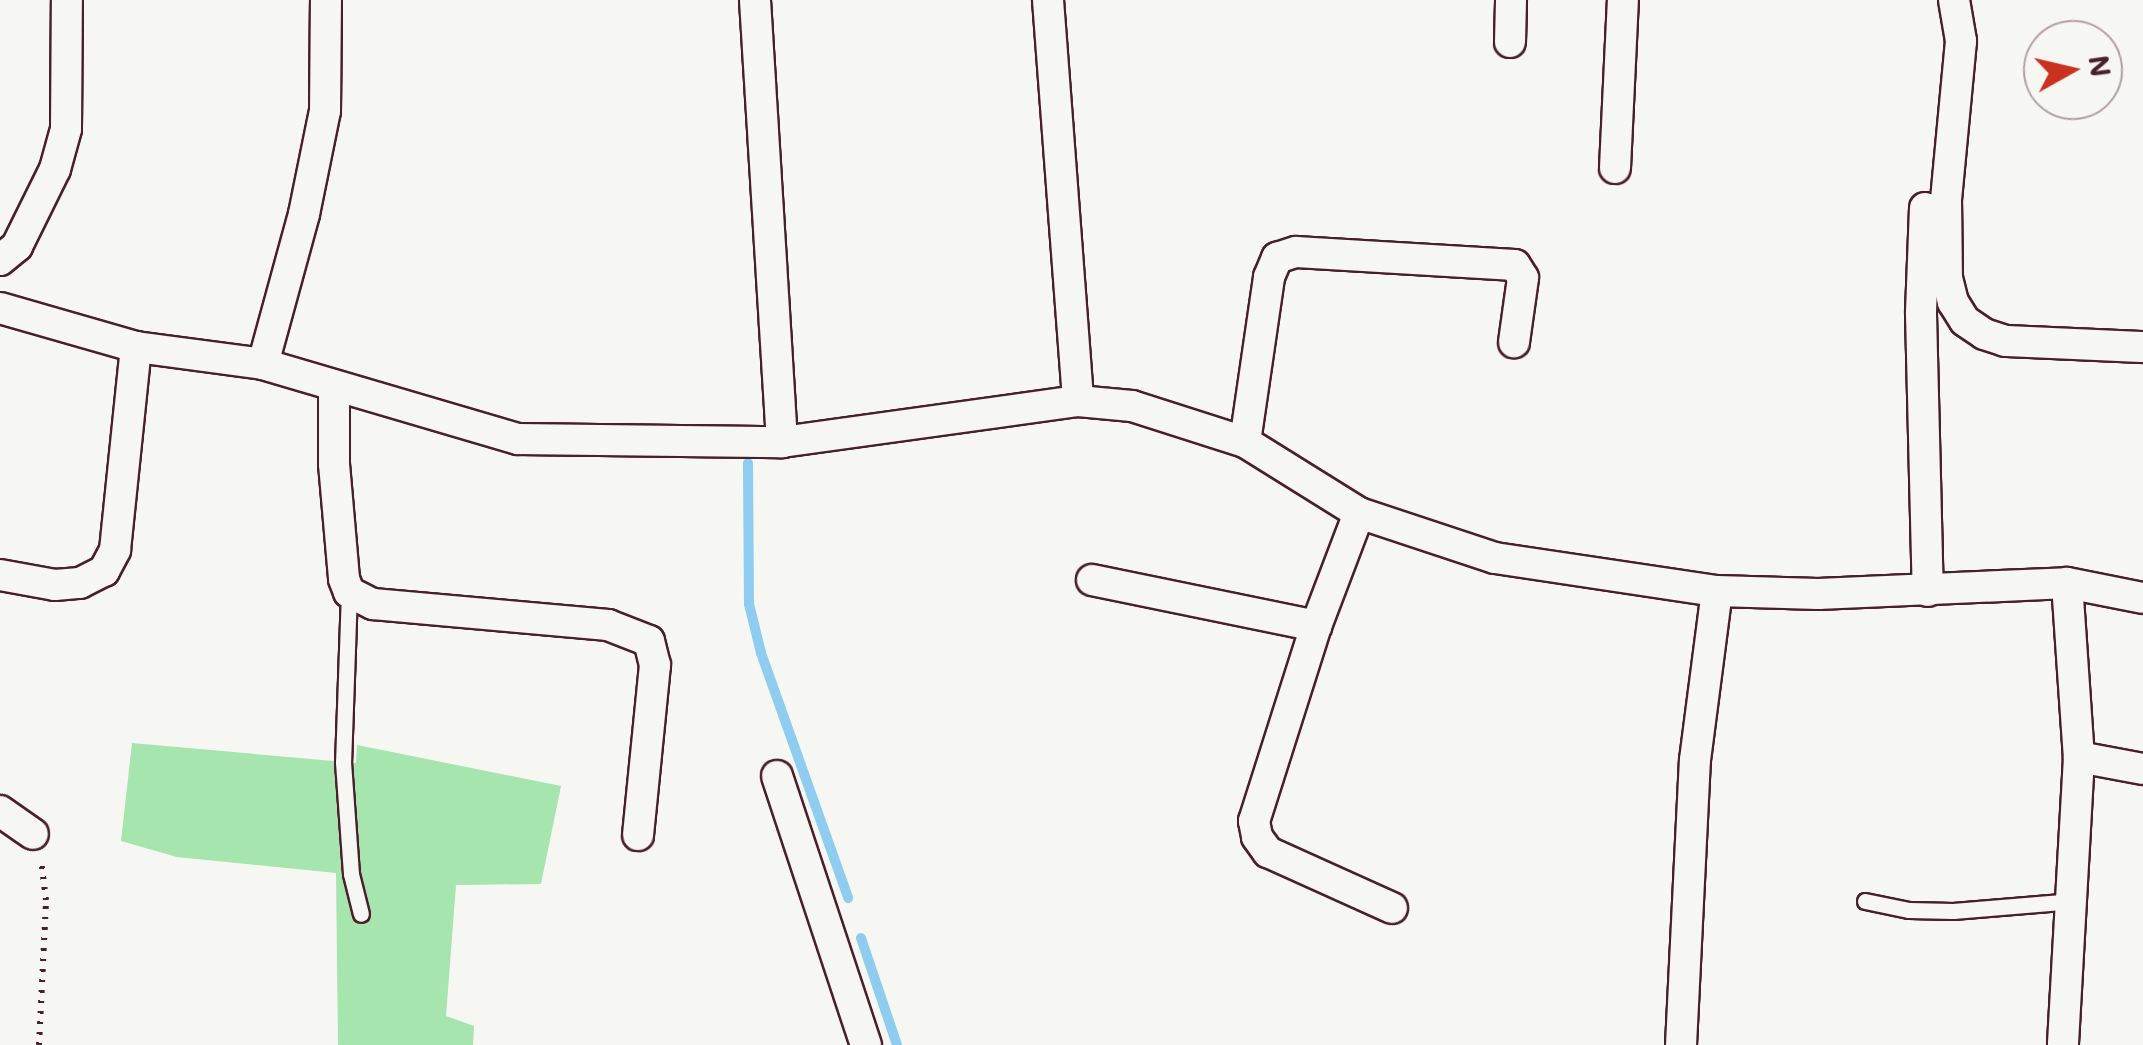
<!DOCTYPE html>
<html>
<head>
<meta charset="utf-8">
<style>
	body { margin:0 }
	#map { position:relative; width:2143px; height:1045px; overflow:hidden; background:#f6f6f2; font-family:Mali,sans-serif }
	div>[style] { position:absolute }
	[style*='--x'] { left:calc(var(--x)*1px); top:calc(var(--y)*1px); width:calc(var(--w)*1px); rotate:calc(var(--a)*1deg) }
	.green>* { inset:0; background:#a6e5ad }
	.stream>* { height:10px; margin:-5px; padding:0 5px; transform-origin:5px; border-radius:5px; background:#8ecdef }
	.path>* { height:6px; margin-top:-3px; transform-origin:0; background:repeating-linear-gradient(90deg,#4a1f2b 0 2.5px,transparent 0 10.5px) }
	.roads { filter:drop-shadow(2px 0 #4a1f2b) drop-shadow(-2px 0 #4a1f2b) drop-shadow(0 2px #4a1f2b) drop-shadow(0 -2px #4a1f2b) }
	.lane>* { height:15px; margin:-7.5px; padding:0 7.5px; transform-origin:7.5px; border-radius:7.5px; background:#f6f6f2 }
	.street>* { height:30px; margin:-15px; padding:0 15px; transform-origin:15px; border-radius:15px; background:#f6f6f2 }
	span { translate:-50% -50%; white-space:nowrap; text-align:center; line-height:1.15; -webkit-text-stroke:9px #f6f6f2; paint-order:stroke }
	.north { position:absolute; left:2023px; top:20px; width:100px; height:100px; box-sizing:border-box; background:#f6f6f2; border:2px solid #b1a0a2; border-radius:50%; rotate:82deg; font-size:28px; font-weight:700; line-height:40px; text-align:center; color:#4a1f2b }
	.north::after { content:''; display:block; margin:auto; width:35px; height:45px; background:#c8321e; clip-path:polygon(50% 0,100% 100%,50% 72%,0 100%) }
</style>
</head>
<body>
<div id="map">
	<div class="green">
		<div style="clip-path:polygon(132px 743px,356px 763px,357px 745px,561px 786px,541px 884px,456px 885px,446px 1016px,474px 1026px,473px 1045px,338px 1045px,336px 873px,177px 857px,121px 841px)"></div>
	</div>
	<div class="stream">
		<div style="--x:748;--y:463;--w:141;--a:89.6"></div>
		<div style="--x:749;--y:604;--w:50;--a:76.2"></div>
		<div style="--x:761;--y:653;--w:260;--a:70.4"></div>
		<div style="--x:861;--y:938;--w:113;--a:71.4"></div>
	</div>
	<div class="path">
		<div style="--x:39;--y:1045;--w:145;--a:-87.2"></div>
		<div style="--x:46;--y:900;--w:38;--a:-97"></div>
	</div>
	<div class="roads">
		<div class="lane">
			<div style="--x:349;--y:592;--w:170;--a:92"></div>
			<div style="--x:343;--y:762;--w:112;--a:85.9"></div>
			<div style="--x:351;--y:874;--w:41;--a:76"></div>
			<div style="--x:1865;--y:901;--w:45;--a:11.6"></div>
			<div style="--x:1909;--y:910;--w:44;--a:1.3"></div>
			<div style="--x:1953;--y:911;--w:121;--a:-4.7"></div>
		</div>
		<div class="street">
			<div style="--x:755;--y:0;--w:443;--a:86.5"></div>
			<div style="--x:1048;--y:0;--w:402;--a:85.7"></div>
			<div style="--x:1078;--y:401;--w:54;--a:5.3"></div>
			<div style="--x:1132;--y:406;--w:119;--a:17.7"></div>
			<div style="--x:1245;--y:442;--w:134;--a:31.9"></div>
			<div style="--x:1359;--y:513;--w:143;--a:18.3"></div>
			<div style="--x:1495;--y:558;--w:224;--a:8.5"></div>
			<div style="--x:1717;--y:591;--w:101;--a:1.7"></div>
			<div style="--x:1818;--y:594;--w:249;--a:-2.5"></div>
			<div style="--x:2067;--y:583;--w:174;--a:86.1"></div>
			<div style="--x:2079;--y:757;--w:288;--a:93.2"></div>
			<div style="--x:1954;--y:0;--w:42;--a:80.3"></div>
			<div style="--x:1961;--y:41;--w:159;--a:95.4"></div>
			<div style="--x:1946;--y:199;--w:79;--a:89.3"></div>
			<div style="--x:1947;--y:278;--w:25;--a:76"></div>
			<div style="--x:1953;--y:302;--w:22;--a:58"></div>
			<div style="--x:1965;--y:321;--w:23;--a:34"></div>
			<div style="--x:1984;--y:334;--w:22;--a:18"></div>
			<div style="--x:2005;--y:341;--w:138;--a:2.5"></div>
			<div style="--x:1510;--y:42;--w:42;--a:-88.6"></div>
			<div style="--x:1615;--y:168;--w:168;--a:-87.3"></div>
			<div style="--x:1925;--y:208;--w:106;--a:92.2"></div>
			<div style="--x:1921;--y:314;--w:277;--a:88.6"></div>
			<div style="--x:0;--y:260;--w:22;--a:-39"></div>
			<div style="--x:17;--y:246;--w:86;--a:-63.7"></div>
			<div style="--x:55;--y:169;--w:41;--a:-74.6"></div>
			<div style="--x:66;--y:129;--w:129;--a:-89.6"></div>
			<div style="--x:0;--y:308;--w:141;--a:16"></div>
			<div style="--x:136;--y:347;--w:128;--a:7.6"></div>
			<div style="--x:263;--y:364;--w:266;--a:16.4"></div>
			<div style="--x:518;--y:439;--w:264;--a:0.7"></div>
			<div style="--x:782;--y:442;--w:299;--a:-7.9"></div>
			<div style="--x:263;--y:364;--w:156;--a:-74.7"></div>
			<div style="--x:304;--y:214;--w:105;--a:-78.5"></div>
			<div style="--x:325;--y:111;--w:111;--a:-89.5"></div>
			<div style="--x:334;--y:386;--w:78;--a:90"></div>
			<div style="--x:334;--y:464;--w:115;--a:85"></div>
			<div style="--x:344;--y:579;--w:14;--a:69"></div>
			<div style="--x:349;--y:592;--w:27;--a:27"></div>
			<div style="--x:373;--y:604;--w:236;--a:5.1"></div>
			<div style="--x:608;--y:625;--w:44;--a:21.3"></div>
			<div style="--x:649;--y:641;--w:25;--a:76"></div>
			<div style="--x:655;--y:665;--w:171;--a:95.7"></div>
			<div style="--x:1245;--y:442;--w:167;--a:-81.7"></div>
			<div style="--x:1269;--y:277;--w:21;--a:-67"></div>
			<div style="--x:1277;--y:258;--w:20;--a:-18"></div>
			<div style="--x:1296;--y:252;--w:219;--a:3.4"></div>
			<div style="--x:1515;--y:265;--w:15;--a:58"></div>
			<div style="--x:1523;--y:278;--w:65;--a:98"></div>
			<div style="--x:1359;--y:513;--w:121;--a:110.8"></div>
			<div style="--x:1316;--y:626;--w:205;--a:107.6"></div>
			<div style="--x:1254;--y:821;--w:16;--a:79"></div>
			<div style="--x:1257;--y:837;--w:19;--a:54"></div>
			<div style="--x:1268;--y:852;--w:136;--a:24.3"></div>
			<div style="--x:0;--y:575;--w:56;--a:10.3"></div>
			<div style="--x:55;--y:585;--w:25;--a:-5"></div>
			<div style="--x:80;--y:583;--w:27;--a:-27"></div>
			<div style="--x:104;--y:571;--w:24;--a:-62"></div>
			<div style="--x:115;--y:550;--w:204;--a:-84.1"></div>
			<div style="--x:1092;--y:580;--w:229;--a:11.6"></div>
			<div style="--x:2067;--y:583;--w:77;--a:11.2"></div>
			<div style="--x:2079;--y:757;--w:65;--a:10.6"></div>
			<div style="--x:777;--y:776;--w:283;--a:71.7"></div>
			<div style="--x:0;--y:811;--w:40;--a:34.9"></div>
			<div style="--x:1681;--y:1045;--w:285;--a:-87.2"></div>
			<div style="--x:1695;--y:760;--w:170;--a:-82.6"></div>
		</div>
	</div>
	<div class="north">N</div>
</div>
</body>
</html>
